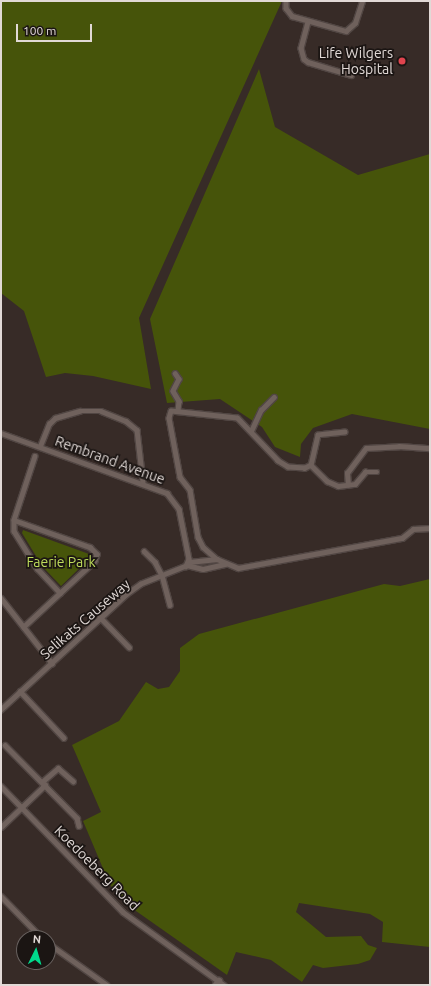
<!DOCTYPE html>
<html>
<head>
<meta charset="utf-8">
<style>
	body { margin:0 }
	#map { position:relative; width:431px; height:986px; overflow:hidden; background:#372b27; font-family:Ubuntu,sans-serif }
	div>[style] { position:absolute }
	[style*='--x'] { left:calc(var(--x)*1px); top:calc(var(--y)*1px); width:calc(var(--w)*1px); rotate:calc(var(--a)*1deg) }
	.green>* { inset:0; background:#46540a }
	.roads { filter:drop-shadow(1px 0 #514643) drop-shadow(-1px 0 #514643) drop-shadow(0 1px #514643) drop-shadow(0 -1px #514643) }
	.minor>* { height:4.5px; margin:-2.25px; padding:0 2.25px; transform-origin:2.25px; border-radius:2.25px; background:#6f615c }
	.tertiary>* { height:5.5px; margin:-2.75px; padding:0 2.75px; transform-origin:2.75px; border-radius:2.75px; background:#6f615c }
	.dots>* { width:11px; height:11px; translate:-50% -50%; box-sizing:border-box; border:2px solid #1b1513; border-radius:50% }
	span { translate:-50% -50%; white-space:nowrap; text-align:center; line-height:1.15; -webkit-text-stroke:3.5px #1b1513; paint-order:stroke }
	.poi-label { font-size:14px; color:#e1d9d6 }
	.right { translate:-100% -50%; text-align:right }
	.street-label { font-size:14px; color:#e1d9d6 }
	.park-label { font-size:14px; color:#bdda5b }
	.frame { position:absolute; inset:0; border:2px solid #e1d9d6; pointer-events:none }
	.north { position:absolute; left:16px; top:930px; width:40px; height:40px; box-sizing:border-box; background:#1b1513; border:1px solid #6a6361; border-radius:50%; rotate:5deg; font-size:11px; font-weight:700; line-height:16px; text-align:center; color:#e1d9d6 }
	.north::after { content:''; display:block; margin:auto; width:14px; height:18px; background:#00d98c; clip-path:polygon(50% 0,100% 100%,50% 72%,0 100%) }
	.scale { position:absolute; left:16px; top:24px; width:76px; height:18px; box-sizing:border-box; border:2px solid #e1d9d6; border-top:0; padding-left:5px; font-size:12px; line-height:14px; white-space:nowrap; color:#e1d9d6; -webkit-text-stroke:3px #1b1513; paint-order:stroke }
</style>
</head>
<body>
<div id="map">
	<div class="green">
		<div style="clip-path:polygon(1px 1px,282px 1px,139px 318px,151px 389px,93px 376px,65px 373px,46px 377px,24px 311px,1px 293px)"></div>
		<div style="clip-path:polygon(259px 69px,275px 127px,358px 175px,430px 154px,430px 429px,352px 414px,313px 428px,301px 444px,300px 457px,275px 447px,262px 427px,220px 399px,167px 403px,150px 319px)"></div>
		<div style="clip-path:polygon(23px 530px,89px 554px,90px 558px,61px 586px,42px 566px,22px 533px)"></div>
		<div style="clip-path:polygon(430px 579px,430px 947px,382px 942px,383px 922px,370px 914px,299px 903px,296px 912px,326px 937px,361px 936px,368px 945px,377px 948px,370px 960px,358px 964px,323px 968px,313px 965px,302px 982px,271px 960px,236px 952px,227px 975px,136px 911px,110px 885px,83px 821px,101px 812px,72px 745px,119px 721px,146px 682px,158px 689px,169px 687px,180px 671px,180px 648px,199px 634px,384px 584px,400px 586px)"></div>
	</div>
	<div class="roads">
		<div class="minor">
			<div style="--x:286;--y:1;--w:7;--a:90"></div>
			<div style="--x:286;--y:8;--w:10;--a:53"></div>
			<div style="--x:292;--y:16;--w:56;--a:15.5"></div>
			<div style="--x:346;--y:31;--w:12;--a:-42"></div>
			<div style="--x:355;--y:23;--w:23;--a:-72"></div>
			<div style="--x:308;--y:22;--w:27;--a:105"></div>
			<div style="--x:301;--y:48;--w:11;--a:75"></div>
			<div style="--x:304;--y:59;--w:5;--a:37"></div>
			<div style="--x:308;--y:62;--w:45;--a:16.8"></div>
			<div style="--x:175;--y:373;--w:7;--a:56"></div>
			<div style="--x:179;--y:379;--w:13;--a:117"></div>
			<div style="--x:173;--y:391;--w:12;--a:59"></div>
			<div style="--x:179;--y:401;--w:9;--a:96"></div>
			<div style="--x:251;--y:431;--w:23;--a:-65"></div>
			<div style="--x:261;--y:410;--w:18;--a:-45"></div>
			<div style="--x:345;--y:432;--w:27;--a:174"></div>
			<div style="--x:318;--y:435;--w:31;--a:103"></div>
			<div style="--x:311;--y:465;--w:7;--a:153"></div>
			<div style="--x:305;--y:468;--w:17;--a:-177"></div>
			<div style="--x:288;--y:467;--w:12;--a:-149"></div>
			<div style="--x:278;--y:461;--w:59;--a:-133.6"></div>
			<div style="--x:237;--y:418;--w:66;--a:-173.9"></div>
			<div style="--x:171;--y:411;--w:7;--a:106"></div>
			<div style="--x:169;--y:418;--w:60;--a:79.4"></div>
			<div style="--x:180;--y:477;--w:16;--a:52"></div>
			<div style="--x:190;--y:490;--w:48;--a:80.3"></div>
			<div style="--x:198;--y:537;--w:11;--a:63"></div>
			<div style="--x:203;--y:547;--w:18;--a:41"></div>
			<div style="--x:217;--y:559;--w:23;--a:23"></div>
			<div style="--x:238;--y:568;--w:167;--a:-10.4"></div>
			<div style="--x:402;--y:538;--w:14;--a:-39"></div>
			<div style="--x:413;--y:529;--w:17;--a:-3"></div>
			<div style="--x:1;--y:433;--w:177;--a:19.9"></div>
			<div style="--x:167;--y:493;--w:20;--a:53"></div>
			<div style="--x:179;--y:509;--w:51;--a:78.7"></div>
			<div style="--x:189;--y:559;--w:8;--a:113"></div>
			<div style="--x:186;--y:566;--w:48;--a:158.2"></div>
			<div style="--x:141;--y:584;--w:17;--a:144"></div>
			<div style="--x:127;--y:594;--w:171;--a:137.4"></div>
			<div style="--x:40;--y:446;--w:24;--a:-68"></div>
			<div style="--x:49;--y:424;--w:8;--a:-45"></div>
			<div style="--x:55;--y:418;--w:26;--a:-16"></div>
			<div style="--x:80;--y:411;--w:21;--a:0"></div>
			<div style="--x:101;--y:411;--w:27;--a:22"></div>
			<div style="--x:126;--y:421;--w:14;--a:39"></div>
			<div style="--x:137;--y:430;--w:52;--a:83.4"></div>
			<div style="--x:35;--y:456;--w:67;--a:108.2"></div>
			<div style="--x:14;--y:520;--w:11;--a:90"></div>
			<div style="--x:14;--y:531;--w:44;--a:58.1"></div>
			<div style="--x:37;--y:568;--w:34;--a:47"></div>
			<div style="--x:311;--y:465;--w:23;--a:45"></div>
			<div style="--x:327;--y:481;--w:12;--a:24"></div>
			<div style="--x:338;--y:486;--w:17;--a:-7"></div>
			<div style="--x:355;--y:484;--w:16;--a:-50"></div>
			<div style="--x:365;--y:472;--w:12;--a:0"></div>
			<div style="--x:348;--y:485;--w:12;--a:-95"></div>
			<div style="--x:347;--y:473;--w:31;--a:-53"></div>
			<div style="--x:366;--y:448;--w:33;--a:-3"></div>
			<div style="--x:399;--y:446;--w:31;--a:4"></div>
			<div style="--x:14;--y:520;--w:81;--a:19.6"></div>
			<div style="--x:90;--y:547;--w:10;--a:45"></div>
			<div style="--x:97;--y:554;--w:7;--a:106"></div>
			<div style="--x:95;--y:561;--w:97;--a:137.1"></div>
			<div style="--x:144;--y:551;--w:16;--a:45"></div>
			<div style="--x:155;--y:562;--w:15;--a:62"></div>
			<div style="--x:162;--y:575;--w:31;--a:75"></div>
			<div style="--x:189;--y:562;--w:28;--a:-6"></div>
			<div style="--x:187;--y:565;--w:16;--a:14"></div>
			<div style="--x:203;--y:569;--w:23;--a:-13"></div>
			<div style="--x:1;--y:598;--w:83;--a:51.9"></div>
			<div style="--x:100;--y:617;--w:42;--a:46"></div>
			<div style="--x:20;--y:691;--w:64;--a:46.9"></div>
			<div style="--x:5;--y:745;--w:103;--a:45.4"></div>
			<div style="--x:77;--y:818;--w:8;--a:76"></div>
			<div style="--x:42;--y:782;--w:21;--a:-41"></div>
			<div style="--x:58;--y:768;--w:20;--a:41"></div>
			<div style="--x:1;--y:786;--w:175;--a:45.9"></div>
			<div style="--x:123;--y:912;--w:125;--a:35.9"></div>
			<div style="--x:1;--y:827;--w:61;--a:-43.7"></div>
			<div style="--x:1;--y:896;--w:59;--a:45.7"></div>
			<div style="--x:48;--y:943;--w:72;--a:35.4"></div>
		</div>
		<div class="tertiary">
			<div style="--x:216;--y:985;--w:5;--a:-53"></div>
		</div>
	</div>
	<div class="dots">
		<div style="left:402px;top:61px;background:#e0444e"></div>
	</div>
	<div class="poi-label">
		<span class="right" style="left:393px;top:61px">Life Wilgers<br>Hospital</span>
	</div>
	<div class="street-label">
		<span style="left:110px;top:460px;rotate:20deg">Rembrand Avenue</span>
		<span style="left:85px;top:619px;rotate:-41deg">Selikats Causeway</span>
		<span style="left:97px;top:868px;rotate:45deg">Koedoeberg Road</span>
	</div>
	<div class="park-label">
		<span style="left:61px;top:562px">Faerie Park</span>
	</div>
	<div class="frame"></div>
	<div class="north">N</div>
	<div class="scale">100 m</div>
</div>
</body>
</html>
